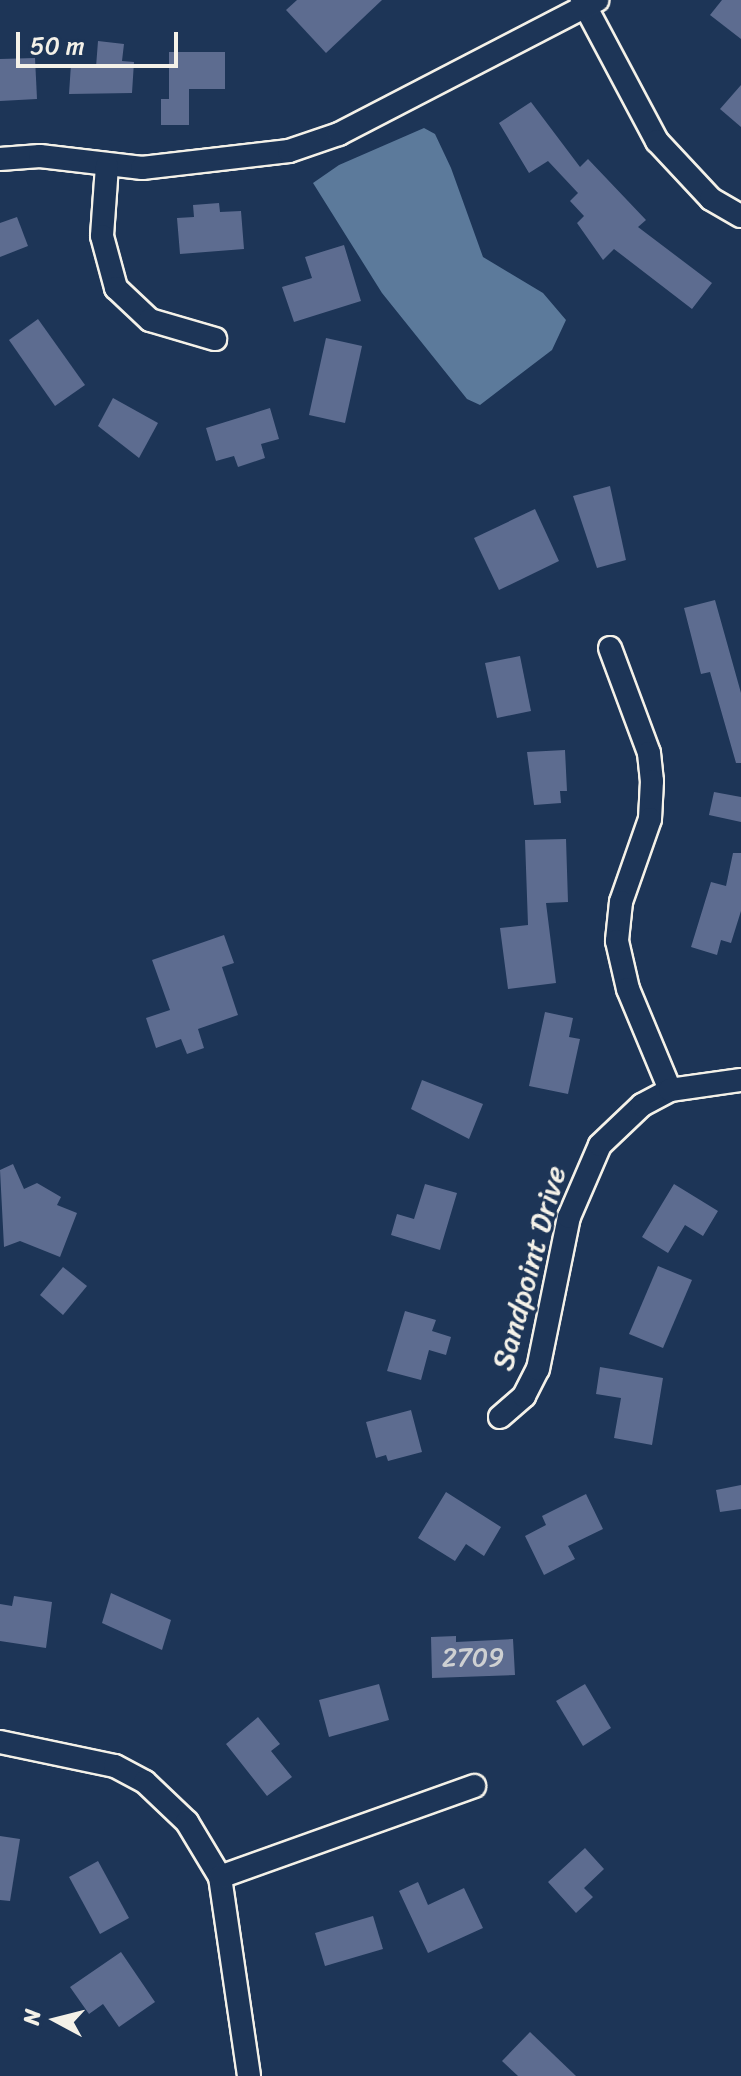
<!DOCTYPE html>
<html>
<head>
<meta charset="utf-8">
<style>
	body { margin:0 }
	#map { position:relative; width:741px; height:2076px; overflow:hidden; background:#1d3557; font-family:Sriracha,sans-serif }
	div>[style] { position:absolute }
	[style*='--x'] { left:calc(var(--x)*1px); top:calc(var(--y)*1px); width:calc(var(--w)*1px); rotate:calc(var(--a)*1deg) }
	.water>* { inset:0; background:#5c7a9b }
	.building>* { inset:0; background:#5d6c90 }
	.roads { filter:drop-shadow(2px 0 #f4f1e8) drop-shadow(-2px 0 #f4f1e8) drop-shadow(0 2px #f4f1e8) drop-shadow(0 -2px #f4f1e8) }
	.street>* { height:22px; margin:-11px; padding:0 11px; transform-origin:11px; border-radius:11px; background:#1d3557 }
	span { translate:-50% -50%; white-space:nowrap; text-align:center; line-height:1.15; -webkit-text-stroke:6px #1d3557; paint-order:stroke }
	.number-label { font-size:26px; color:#ced0d2 }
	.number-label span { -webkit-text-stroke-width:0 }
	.street-label { font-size:30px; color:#f4f1e8 }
	.north { position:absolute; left:16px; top:1980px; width:80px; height:80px; -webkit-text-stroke:6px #1d3557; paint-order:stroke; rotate:277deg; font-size:22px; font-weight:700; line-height:32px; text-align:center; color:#f4f1e8 }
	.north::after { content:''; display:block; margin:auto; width:28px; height:36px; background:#f4f1e8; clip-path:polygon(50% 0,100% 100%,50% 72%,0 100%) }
	.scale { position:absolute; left:16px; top:32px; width:162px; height:36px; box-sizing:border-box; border:4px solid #f4f1e8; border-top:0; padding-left:10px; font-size:24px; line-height:28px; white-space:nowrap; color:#f4f1e8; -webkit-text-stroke:6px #1d3557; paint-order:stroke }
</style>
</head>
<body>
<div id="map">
	<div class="water">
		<div style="clip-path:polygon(424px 128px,435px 134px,451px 168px,483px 257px,543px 293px,566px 320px,552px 350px,480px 405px,467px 399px,382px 293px,313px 183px,339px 165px)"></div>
	</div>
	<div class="building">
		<div style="clip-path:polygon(297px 0,382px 0,326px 53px,286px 10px)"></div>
		<div style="clip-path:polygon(722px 0,741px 0,741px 39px,710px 15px)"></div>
		<div style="clip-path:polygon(98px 41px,124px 44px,122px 61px,134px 62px,132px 93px,69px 94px,71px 64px,96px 67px)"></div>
		<div style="clip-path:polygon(169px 52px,225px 52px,225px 89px,189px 89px,189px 125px,161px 125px,161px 99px,169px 99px)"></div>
		<div style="clip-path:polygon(35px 58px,37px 99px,0 101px,0 59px)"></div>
		<div style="clip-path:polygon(741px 85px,741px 127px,720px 109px)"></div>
		<div style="clip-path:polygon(531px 102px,580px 167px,588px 159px,646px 220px,638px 227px,712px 283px,692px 309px,614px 249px,603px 260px,577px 223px,584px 216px,570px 201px,578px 193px,548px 161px,529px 173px,499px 123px)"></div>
		<div style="clip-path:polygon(219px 203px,220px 212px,241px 211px,244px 249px,180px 254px,177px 218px,194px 217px,193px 205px)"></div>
		<div style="clip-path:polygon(17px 217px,28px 246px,0 257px,0 223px)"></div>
		<div style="clip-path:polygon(344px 245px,361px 301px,294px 322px,282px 287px,312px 278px,305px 257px)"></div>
		<div style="clip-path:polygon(38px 319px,85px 385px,55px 406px,9px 340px)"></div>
		<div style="clip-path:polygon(326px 338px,362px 346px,345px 423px,309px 415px)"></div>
		<div style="clip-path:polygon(113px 398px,158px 423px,139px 458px,98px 426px)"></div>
		<div style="clip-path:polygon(270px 408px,279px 439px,261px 444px,265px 458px,238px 467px,234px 456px,216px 461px,206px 428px)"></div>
		<div style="clip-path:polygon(610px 486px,626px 560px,597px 568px,573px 496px)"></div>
		<div style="clip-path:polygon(535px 509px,559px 561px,499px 590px,474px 538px)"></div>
		<div style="clip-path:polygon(715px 600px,741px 693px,741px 763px,736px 763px,710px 672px,701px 674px,684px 608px)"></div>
		<div style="clip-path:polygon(520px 656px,531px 711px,497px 718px,485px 663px)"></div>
		<div style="clip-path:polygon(565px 750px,567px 791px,560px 791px,561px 803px,534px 805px,527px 752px)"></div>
		<div style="clip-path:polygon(714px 792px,741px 797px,741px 822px,709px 815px)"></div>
		<div style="clip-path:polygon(566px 839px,568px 902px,546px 903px,556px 983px,508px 989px,500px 928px,528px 925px,525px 840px)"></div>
		<div style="clip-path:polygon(733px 853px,741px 853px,741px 911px,731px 943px,721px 940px,717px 955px,691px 947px,711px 882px,726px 886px)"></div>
		<div style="clip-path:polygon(224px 935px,234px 963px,222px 967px,238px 1015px,198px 1029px,204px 1048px,187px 1054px,181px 1039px,156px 1048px,146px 1018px,170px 1010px,152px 960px)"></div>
		<div style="clip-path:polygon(545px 1012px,573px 1018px,569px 1037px,580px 1039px,568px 1094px,529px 1086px)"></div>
		<div style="clip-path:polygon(422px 1080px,483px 1104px,469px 1139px,411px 1109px)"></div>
		<div style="clip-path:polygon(13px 1164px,24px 1189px,37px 1183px,61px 1197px,57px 1205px,77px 1213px,60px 1257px,20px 1241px,4px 1247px,0 1170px)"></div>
		<div style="clip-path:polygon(425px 1184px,457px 1193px,440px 1250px,391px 1235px,397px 1214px,414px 1219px)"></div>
		<div style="clip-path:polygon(674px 1184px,718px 1211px,703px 1236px,685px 1225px,668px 1253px,642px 1237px)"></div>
		<div style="clip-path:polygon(658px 1266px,692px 1280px,663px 1348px,629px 1334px)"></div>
		<div style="clip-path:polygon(63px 1267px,87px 1286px,63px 1315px,40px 1295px)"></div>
		<div style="clip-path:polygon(405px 1311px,436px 1320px,432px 1331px,451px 1337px,446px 1355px,429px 1350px,421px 1380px,387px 1371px)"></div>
		<div style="clip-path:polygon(600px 1367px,663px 1378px,652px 1445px,614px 1438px,621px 1398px,596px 1394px)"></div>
		<div style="clip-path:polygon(411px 1410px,422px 1452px,388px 1461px,386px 1455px,376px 1458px,366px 1422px)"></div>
		<div style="clip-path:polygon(741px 1485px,741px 1509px,720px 1512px,716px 1490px)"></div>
		<div style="clip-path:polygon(446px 1492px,501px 1527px,484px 1556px,466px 1544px,455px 1561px,418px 1538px)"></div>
		<div style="clip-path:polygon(586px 1494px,603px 1529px,568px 1546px,575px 1559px,544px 1575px,525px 1536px,546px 1525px,542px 1516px)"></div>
		<div style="clip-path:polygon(111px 1593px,171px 1620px,162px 1650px,102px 1623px)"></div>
		<div style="clip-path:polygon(14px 1596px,52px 1602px,46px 1648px,0 1641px,0 1604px,12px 1606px)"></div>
		<div style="clip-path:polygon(456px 1636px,456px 1642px,513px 1639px,515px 1675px,432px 1678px,431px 1637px)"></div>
		<div style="clip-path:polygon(379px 1684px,389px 1720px,329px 1737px,319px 1700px)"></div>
		<div style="clip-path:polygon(585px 1684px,611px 1728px,583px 1746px,556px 1701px)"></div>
		<div style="clip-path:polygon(258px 1717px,280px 1744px,271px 1751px,292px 1777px,267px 1796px,226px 1744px)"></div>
		<div style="clip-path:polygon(0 1836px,20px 1839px,10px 1901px,0 1900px)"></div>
		<div style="clip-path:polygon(585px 1848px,604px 1869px,584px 1888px,593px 1897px,576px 1913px,548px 1882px)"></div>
		<div style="clip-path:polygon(98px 1861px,129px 1918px,100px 1934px,69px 1877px)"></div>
		<div style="clip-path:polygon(418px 1882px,428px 1905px,464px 1888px,483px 1928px,428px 1953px,399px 1891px)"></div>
		<div style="clip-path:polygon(373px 1916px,383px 1949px,325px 1966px,315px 1933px)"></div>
		<div style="clip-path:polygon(121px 1952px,155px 2002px,119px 2027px,103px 2004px,89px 2014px,70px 1987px)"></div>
		<div style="clip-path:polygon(530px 2032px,576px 2076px,518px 2076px,502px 2061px)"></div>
	</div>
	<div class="roads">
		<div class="street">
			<div style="--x:582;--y:0;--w:160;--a:62"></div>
			<div style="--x:657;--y:141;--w:79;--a:47"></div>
			<div style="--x:711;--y:199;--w:34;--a:30"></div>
			<div style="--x:0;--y:159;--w:40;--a:-4.3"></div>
			<div style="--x:40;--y:156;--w:103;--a:6.7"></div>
			<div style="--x:142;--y:168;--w:148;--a:-6.6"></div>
			<div style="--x:289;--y:151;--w:53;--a:-18.8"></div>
			<div style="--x:339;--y:134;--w:291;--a:-27.4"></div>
			<div style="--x:107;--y:166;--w:70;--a:94.1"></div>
			<div style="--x:102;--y:236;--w:54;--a:74.9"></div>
			<div style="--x:116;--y:288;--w:47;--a:43.3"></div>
			<div style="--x:150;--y:320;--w:68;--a:16.3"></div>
			<div style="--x:610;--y:648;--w:112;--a:69.6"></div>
			<div style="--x:649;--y:753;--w:28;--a:84"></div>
			<div style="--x:652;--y:781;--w:38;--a:93"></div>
			<div style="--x:650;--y:819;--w:88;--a:109.3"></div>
			<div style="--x:621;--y:902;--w:39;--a:96"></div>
			<div style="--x:617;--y:941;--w:49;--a:77.1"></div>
			<div style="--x:628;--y:989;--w:109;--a:67.4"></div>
			<div style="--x:500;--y:1417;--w:32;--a:-41"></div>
			<div style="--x:524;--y:1396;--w:30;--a:-63"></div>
			<div style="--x:538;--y:1369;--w:155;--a:-78.5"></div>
			<div style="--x:569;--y:1217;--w:78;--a:-66.7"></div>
			<div style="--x:600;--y:1145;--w:58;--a:-43.6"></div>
			<div style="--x:642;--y:1105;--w:32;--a:-28"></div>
			<div style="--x:670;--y:1090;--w:72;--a:-8"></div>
			<div style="--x:0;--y:1742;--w:117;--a:11.8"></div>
			<div style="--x:115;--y:1766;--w:34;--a:28"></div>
			<div style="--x:145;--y:1782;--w:58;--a:43.6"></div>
			<div style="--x:187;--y:1822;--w:64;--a:59"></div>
			<div style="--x:220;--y:1877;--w:201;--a:81.7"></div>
			<div style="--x:220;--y:1877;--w:270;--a:-19.7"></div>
		</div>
	</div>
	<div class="number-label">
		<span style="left:473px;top:1658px">2709</span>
	</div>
	<div class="street-label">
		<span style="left:529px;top:1268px;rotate:-75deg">Sandpoint Drive</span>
	</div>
	<div class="north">N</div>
	<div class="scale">50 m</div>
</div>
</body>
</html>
